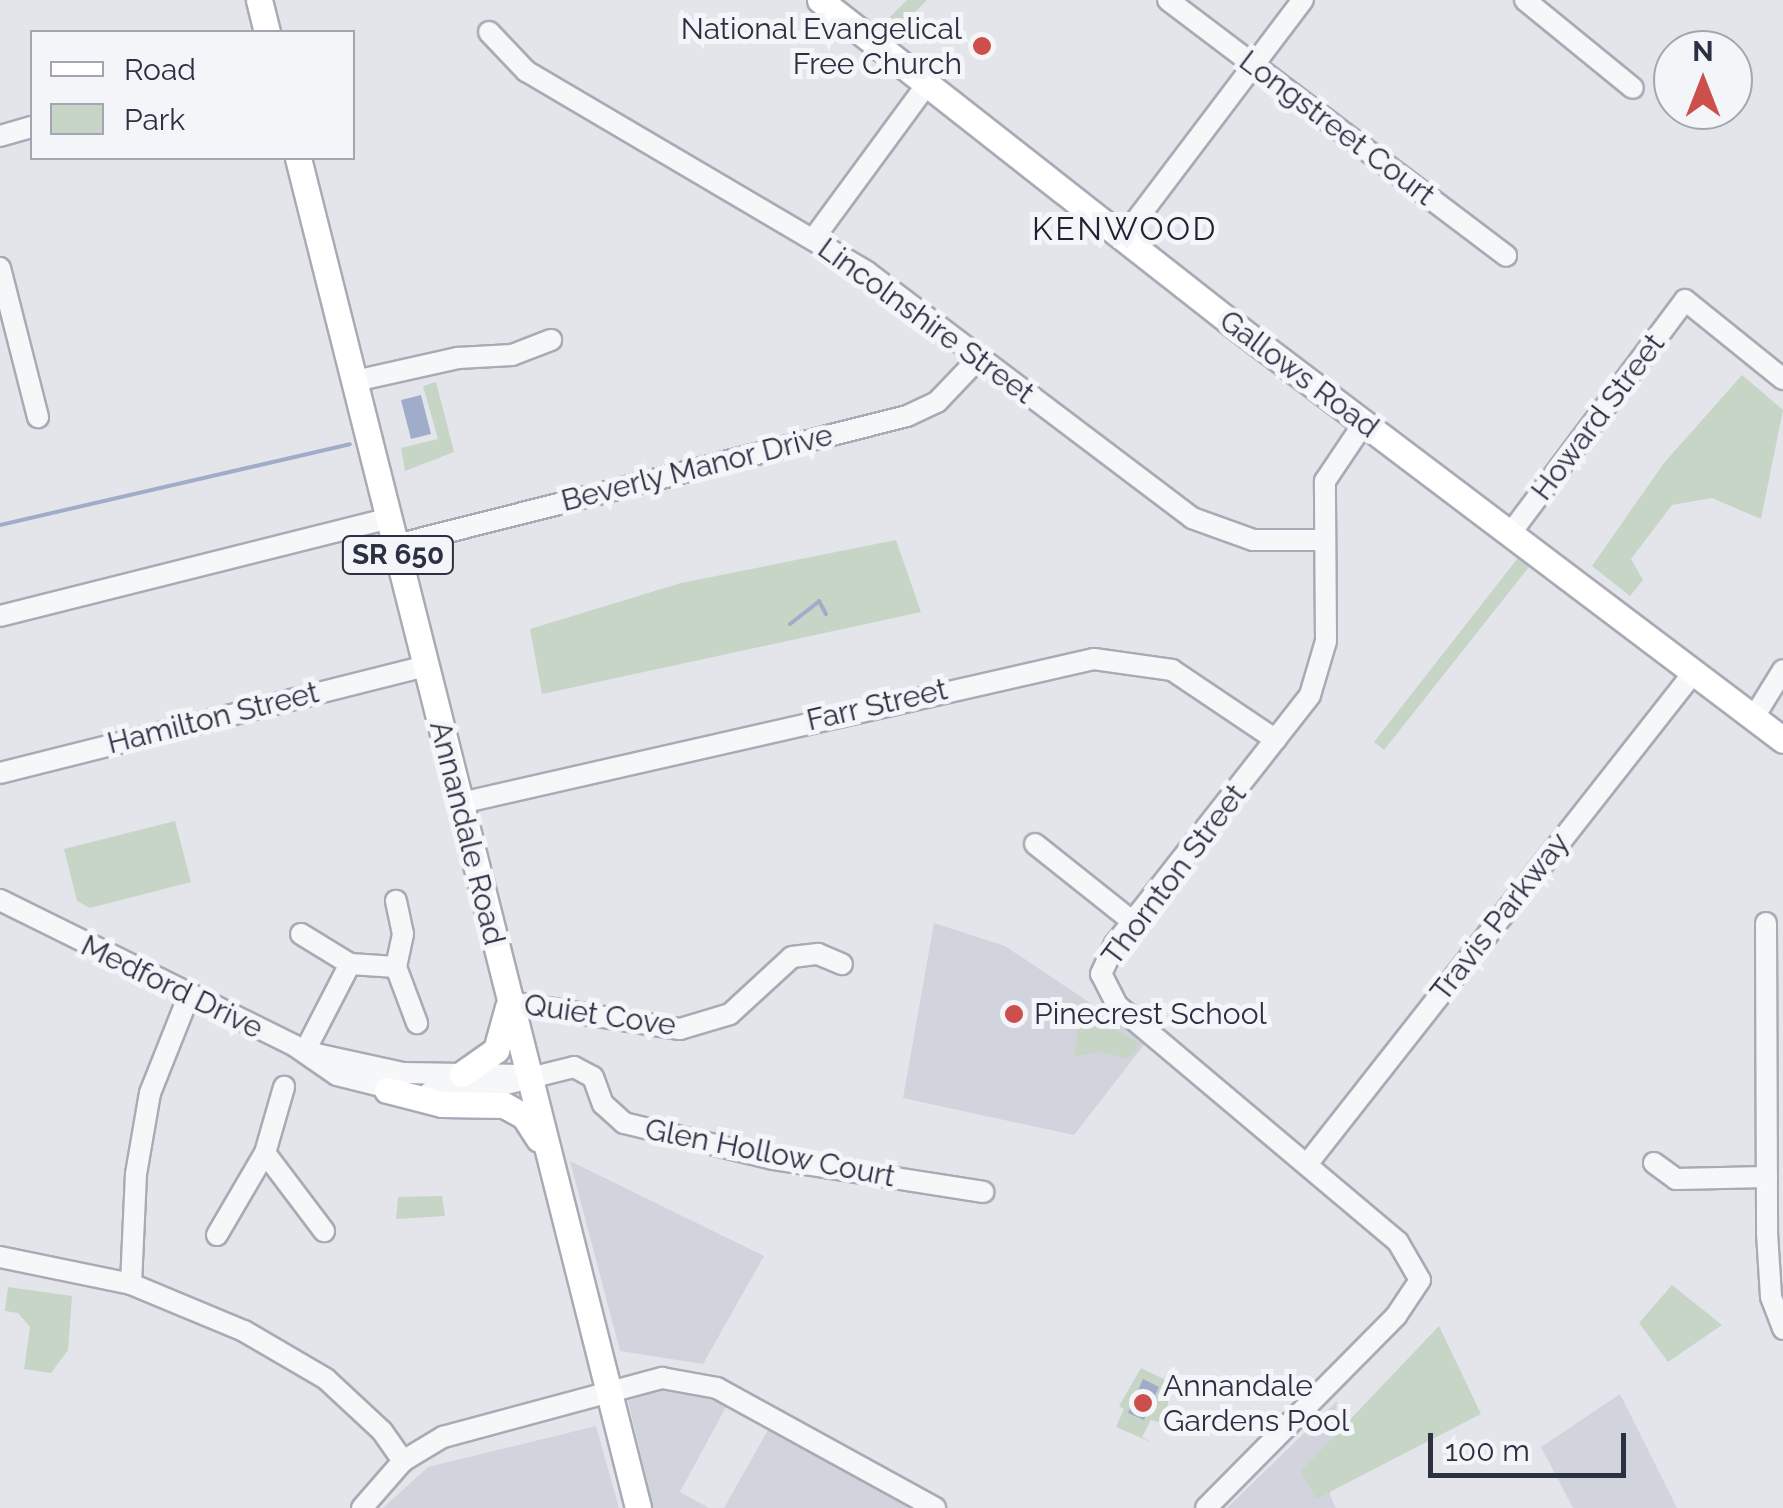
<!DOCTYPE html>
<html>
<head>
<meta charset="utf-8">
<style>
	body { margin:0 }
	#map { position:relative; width:1783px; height:1508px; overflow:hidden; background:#e3e5eb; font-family:Raleway,sans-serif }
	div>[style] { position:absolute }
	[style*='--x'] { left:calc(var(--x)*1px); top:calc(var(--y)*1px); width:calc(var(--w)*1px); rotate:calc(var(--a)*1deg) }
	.built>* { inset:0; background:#d2d4dd }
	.green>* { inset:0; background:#c6d5c5 }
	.water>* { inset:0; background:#a0adca }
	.stream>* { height:4px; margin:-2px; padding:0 2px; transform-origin:2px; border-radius:2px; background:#a0adca }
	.roads { filter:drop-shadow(2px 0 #a8abb5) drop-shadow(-2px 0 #a8abb5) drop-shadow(0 2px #a8abb5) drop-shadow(0 -2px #a8abb5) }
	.minor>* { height:20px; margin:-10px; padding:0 10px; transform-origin:10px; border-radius:10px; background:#f6f7f9 }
	.major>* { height:25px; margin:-12.5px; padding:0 12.5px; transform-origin:12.5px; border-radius:12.5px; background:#fff }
	.dots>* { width:28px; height:28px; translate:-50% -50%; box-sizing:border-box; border:5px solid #f3f5f8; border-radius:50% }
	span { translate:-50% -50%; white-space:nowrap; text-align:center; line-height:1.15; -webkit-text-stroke:10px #f3f5f8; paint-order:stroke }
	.shield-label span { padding:2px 8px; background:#f3f5f8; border:2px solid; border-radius:8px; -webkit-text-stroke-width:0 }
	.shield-label { font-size:28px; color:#2b3043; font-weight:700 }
	.poi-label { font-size:30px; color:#2b3043 }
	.right { translate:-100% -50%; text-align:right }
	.left { translate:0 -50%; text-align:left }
	.street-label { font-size:30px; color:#2b3043 }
	.neighbourhood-label { font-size:32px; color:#1d2134; letter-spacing:2.5px }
	.legend { position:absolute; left:30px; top:30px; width:325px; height:130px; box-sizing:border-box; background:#f3f5f8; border:2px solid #a3a6b0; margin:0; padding:12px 18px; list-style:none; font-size:30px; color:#2b3043 }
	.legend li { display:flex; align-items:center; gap:20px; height:50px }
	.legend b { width:50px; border:2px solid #a3a6b0 }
	.north { position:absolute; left:1653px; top:30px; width:100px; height:100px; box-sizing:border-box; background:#f3f5f8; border:2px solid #a3a6b0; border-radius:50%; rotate:0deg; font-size:28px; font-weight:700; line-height:40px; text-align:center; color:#2b3043 }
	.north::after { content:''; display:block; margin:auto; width:35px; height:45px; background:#cc4f4c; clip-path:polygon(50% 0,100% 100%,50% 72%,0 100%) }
	.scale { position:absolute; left:1428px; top:1433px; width:198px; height:45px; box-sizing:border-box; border:5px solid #2b3043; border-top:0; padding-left:12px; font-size:30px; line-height:35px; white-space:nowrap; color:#2b3043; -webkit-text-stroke:8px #f3f5f8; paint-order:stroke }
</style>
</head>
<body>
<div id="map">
	<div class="built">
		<div style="clip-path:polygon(934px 923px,1005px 946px,1147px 1041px,1074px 1135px,903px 1098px)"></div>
		<div style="clip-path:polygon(570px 1161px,764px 1256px,703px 1364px,620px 1351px)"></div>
		<div style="clip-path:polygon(671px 1385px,727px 1405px,680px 1492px,709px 1508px,653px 1508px,627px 1396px)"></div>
		<div style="clip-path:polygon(1620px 1394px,1677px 1508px,1573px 1508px,1541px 1447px)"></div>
		<div style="clip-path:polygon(1337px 1401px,1330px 1495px,1336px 1508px,1227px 1508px)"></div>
		<div style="clip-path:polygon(596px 1426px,619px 1508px,383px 1508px,428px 1467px)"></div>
		<div style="clip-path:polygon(769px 1428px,807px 1450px,910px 1508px,724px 1508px)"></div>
	</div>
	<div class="green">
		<div style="clip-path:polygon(907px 0,927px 0,898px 29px,885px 22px)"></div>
		<div style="clip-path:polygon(1742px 375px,1783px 410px,1761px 519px,1712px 498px,1672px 505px,1631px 559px,1643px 580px,1630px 596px,1592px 566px,1664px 463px)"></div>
		<div style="clip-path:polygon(436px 382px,454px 452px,405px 471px,401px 448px,438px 439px,423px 386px)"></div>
		<div style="clip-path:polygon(896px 540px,921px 612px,542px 694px,530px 629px,681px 583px)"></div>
		<div style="clip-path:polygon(1521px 554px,1529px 567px,1384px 750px,1374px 742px)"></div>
		<div style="clip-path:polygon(175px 821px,191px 882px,90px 908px,77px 901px,64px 849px)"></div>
		<div style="clip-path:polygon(1079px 1018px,1118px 1031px,1141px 1044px,1128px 1059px,1100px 1052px,1074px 1056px)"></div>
		<div style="clip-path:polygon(398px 1197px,442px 1196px,445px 1216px,396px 1219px)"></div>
		<div style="clip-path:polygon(1672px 1285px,1722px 1325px,1668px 1362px,1639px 1323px)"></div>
		<div style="clip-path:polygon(8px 1287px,72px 1296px,68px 1350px,51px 1373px,24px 1369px,30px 1327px,18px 1313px,5px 1311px)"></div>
		<div style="clip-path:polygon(1439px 1326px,1481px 1414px,1316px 1499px,1301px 1471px)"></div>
		<div style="clip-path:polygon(1141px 1368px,1170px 1382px,1166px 1424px,1151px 1420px,1142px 1437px,1153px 1443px,1116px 1427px,1124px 1409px,1119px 1406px)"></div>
	</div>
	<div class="water">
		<div style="clip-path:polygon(421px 395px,431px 434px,411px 439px,401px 400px)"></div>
		<div style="clip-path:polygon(1143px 1379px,1159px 1387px,1144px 1420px,1128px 1413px)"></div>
	</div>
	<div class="stream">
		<div style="--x:0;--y:525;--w:359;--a:-13"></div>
		<div style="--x:790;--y:624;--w:37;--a:-38"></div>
		<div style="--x:819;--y:601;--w:15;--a:62"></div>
	</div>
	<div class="roads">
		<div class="minor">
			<div style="--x:1168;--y:0;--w:424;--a:37.1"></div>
			<div style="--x:1525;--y:0;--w:139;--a:39.2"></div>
			<div style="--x:489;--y:32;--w:54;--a:46.5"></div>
			<div style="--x:526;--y:71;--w:396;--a:30.5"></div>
			<div style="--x:867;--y:272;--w:408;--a:37.1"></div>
			<div style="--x:1192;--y:518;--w:65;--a:19.8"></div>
			<div style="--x:1253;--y:540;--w:70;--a:0"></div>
			<div style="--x:0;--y:136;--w:33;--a:-16"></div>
			<div style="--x:814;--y:238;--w:191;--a:-53.7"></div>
			<div style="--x:1122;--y:239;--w:300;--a:-52.9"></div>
			<div style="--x:0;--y:268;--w:154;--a:75.7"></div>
			<div style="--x:355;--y:381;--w:106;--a:-12.6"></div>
			<div style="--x:458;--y:358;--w:54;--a:-3.2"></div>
			<div style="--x:512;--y:355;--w:42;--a:-21"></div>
			<div style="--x:1510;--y:534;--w:292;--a:-53.2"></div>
			<div style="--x:1685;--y:300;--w:126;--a:38.9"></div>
			<div style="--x:396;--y:545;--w:527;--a:-14.17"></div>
			<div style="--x:907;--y:416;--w:33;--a:-25"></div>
			<div style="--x:937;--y:402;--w:62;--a:-46.3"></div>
			<div style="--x:0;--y:616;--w:401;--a:-14.1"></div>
			<div style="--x:1754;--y:717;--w:55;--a:-58.3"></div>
			<div style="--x:0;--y:773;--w:439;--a:-14.1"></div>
			<div style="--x:461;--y:803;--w:649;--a:-12.82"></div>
			<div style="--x:1094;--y:659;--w:79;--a:8"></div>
			<div style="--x:1172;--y:670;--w:125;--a:33.9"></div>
			<div style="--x:1035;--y:844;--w:125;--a:38.5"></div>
			<div style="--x:0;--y:900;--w:329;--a:26.3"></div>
			<div style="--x:295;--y:1046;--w:51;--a:34.6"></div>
			<div style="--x:337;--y:1075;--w:66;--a:14"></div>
			<div style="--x:1766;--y:923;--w:310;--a:89.8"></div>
			<div style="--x:1767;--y:1233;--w:64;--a:86.4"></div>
			<div style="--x:1771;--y:1297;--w:34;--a:69"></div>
			<div style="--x:301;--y:934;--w:57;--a:31.5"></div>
			<div style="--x:350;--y:964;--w:46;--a:3.7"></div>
			<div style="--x:396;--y:967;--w:60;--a:69.4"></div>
			<div style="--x:396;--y:967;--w:34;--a:-78"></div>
			<div style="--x:403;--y:934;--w:34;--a:-102"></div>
			<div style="--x:509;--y:1002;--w:173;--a:9"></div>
			<div style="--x:680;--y:1029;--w:52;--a:-16.7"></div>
			<div style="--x:730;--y:1014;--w:84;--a:-42.6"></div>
			<div style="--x:792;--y:957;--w:26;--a:-7"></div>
			<div style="--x:818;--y:954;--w:26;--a:23"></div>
			<div style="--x:305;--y:1051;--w:98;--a:-62.7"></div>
			<div style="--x:316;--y:1054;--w:89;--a:12.3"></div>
			<div style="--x:403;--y:1073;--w:121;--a:0.9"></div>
			<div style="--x:430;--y:1092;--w:68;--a:-5"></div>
			<div style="--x:498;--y:1086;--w:78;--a:-14"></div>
			<div style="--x:574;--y:1067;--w:21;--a:28"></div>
			<div style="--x:593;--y:1077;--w:29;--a:70"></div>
			<div style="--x:603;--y:1104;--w:28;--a:42"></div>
			<div style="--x:624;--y:1123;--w:153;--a:13.6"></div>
			<div style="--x:773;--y:1159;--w:213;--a:8.9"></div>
			<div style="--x:265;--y:1153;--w:98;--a:52.9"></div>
			<div style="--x:1308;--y:1163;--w:625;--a:-51.83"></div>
			<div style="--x:1654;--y:1163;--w:27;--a:36"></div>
			<div style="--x:1676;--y:1179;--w:91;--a:-1.3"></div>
			<div style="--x:217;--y:1235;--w:95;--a:-59.7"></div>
			<div style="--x:265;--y:1153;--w:69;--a:-73.9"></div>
			<div style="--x:0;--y:1257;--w:134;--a:11.6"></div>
			<div style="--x:131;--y:1284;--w:122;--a:22.6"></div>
			<div style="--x:244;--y:1331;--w:95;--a:30.3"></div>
			<div style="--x:326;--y:1379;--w:76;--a:42.9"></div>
			<div style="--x:382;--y:1431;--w:37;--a:55"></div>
			<div style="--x:131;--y:1284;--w:110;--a:-87.4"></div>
			<div style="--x:136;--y:1174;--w:82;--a:-80.2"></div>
			<div style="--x:150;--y:1093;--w:105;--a:-68.3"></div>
			<div style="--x:362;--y:1508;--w:62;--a:-48.9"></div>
			<div style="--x:403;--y:1461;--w:47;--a:-31"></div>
			<div style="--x:443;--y:1437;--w:227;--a:-15.1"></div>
			<div style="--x:662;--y:1378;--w:56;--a:10.3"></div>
			<div style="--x:717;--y:1388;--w:249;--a:28.8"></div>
			<div style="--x:1206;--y:1508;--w:270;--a:-45.3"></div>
			<div style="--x:1396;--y:1316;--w:43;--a:-56.3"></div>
			<div style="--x:1420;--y:1280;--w:44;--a:-120.1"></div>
			<div style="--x:1398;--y:1242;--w:368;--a:-139.9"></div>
			<div style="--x:1117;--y:1005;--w:35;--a:-117"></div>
			<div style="--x:1101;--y:974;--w:33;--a:-65"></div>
			<div style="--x:1115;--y:944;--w:316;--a:-51.9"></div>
			<div style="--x:1310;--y:695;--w:56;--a:-73.5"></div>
			<div style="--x:1326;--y:641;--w:160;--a:-90.4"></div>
			<div style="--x:1325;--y:481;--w:70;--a:-56.1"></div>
		</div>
		<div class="major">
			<div style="--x:259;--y:0;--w:33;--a:76"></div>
			<div style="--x:820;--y:0;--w:521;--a:38.14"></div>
			<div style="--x:1230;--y:322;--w:693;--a:37.08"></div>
			<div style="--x:298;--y:158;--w:1392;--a:75.86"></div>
			<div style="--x:462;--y:1074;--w:42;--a:-35.2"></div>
			<div style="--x:496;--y:1050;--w:45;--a:-74.4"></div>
			<div style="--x:387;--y:1090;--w:57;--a:14.3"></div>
			<div style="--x:442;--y:1104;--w:62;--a:0.9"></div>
			<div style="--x:504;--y:1105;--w:23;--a:29"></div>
			<div style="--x:524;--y:1116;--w:27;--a:57"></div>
		</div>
	</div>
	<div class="dots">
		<div style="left:982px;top:46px;background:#cc4f4c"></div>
		<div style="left:1014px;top:1014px;background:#cc4f4c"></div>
		<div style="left:1143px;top:1403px;background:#cc4f4c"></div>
	</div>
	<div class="shield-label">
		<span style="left:398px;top:555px">SR 650</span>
	</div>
	<div class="poi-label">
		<span class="right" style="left:962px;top:46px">National Evangelical<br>Free Church</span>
		<span class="left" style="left:1034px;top:1014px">Pinecrest School</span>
		<span class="left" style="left:1163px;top:1403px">Annandale<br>Gardens Pool</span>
	</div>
	<div class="street-label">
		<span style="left:1337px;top:128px;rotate:37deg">Longstreet Court</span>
		<span style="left:926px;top:321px;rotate:36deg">Lincolnshire Street</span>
		<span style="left:1299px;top:374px;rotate:37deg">Gallows Road</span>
		<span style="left:1598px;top:417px;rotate:-53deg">Howard Street</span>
		<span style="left:697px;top:468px;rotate:-14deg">Beverly Manor Drive</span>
		<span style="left:877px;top:705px;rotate:-13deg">Farr Street</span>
		<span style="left:213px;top:718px;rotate:-14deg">Hamilton Street</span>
		<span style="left:467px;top:833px;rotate:76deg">Annandale Road</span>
		<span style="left:1174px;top:875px;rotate:-53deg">Thornton Street</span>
		<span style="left:1500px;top:917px;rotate:-52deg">Travis Parkway</span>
		<span style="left:172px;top:987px;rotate:26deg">Medford Drive</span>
		<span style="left:600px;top:1015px;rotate:8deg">Quiet Cove</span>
		<span style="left:770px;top:1153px;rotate:11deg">Glen Hollow Court</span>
	</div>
	<div class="neighbourhood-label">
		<span style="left:1125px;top:229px">KENWOOD</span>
	</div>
	<ul class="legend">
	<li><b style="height:12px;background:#fff"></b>Road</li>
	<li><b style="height:28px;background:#c6d5c5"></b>Park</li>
	</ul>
	<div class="north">N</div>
	<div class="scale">100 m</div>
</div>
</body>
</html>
